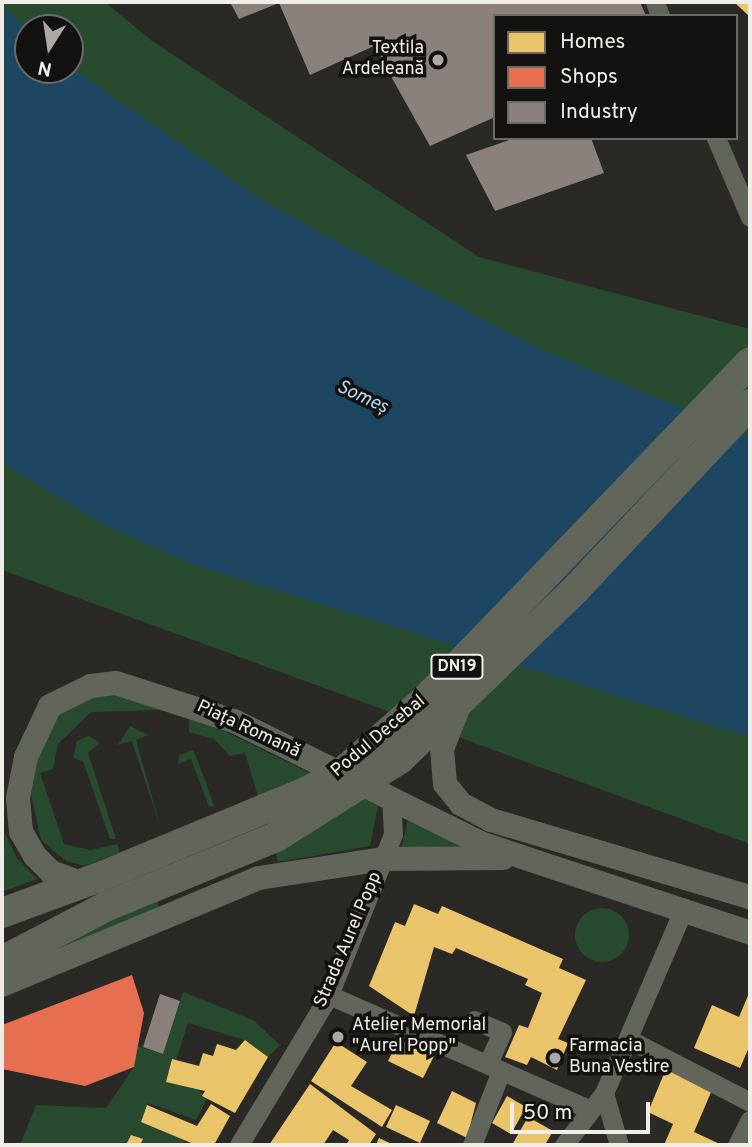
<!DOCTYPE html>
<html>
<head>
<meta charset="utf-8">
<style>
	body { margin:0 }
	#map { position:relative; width:752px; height:1147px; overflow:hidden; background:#2b2926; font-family:Overpass,sans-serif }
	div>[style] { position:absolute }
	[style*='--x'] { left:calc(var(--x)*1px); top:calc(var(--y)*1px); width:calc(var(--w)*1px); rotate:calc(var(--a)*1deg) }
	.green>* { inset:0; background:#284a2f }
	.round { border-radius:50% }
	.water>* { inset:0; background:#1c4661 }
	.homes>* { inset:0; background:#e9c46a }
	.shops>* { inset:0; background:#e76f51 }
	.industry>* { inset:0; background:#8a817c }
	.minor>* { height:19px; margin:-9.5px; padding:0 9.5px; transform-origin:9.5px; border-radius:9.5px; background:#62655a }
	.tertiary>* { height:24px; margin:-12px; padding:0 12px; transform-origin:12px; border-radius:12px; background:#62655a }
	.primary>* { height:30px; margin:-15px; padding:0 15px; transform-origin:15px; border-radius:15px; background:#626559 }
	.primary-bridge>* { height:30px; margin:-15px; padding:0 15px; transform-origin:15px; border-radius:15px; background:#626559 }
	.dots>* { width:19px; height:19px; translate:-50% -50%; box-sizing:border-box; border:4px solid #141210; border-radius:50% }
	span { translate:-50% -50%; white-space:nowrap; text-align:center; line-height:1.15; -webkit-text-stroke:7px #141210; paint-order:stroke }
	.shield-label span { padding:2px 5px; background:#141210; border:2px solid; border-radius:5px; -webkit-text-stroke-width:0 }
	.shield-label { font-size:16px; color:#f0ede9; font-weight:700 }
	.poi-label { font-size:18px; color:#f0ede9 }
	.right { translate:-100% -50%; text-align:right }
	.left { translate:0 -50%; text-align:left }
	.street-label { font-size:18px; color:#f0ede9 }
	.water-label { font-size:19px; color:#b2dbf9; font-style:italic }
	.frame { position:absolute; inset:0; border:4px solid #f0ede9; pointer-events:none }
	.legend { position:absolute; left:493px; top:14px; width:245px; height:126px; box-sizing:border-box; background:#141210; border:2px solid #6c6a67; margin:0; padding:9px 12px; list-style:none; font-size:21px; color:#f0ede9 }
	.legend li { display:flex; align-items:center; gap:14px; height:35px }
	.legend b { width:35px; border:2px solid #6c6a67 }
	.north { position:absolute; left:14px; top:14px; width:70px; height:70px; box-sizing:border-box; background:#141210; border:2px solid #6c6a67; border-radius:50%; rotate:192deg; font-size:19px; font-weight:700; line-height:28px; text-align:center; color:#f0ede9 }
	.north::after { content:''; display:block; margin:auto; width:24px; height:32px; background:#aba8a5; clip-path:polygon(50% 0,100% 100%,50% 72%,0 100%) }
	.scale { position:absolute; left:510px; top:1102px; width:140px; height:32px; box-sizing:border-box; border:4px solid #f0ede9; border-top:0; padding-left:9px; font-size:21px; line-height:24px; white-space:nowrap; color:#f0ede9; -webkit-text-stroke:5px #141210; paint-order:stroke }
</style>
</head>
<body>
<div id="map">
	<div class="green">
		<div style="clip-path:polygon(evenodd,2px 2px,105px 2px,152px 41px,479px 257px,750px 329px,750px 844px,2px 570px,2px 2px,28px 28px,70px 28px,70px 70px,28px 70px,28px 28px)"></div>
		<div style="clip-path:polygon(106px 691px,159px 705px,158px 710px,91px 712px,58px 744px,53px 769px,40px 773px,64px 844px,90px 850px,117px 844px,120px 852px,85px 866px,66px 861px,41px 840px,31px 794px,40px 746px,56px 719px,69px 703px)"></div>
		<div style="clip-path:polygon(189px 714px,378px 806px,370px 846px,278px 862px,245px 753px,230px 756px,214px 739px,189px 732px)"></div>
		<div style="clip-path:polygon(130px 726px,148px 735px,136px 740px,160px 826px,132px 741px,118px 745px)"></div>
		<div style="clip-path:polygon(89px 736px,100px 743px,88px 753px,116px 839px,110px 839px,83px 761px,73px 758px,77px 741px)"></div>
		<div style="clip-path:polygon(193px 750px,199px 764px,214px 806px,209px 807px,191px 759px,178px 764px,179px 755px)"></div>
		<div style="clip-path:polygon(409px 815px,470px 845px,401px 849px)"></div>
		<div style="clip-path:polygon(5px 833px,17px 858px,37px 879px,2px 892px)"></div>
		<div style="clip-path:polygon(158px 898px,158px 908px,8px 972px,70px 933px)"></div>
		<div class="round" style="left:575px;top:908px;width:54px;height:54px"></div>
		<div style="clip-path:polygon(183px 992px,253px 1020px,280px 1045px,268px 1057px,245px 1040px,188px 1023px,176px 1061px,170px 1059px,207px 1099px,196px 1120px,148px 1103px,141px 1121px,185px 1141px,183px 1145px,140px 1145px,142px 1139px,131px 1135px,126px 1145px,20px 1145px,36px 1105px,106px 1108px,134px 1067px,134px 1045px,163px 1054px)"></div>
	</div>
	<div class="water">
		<div style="clip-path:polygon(2px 5px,28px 31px,28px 70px,70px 67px,258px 198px,381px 266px,540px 349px,750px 437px,750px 737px,189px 563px,105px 525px,2px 463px)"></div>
	</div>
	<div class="homes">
		<div style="clip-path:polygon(734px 2px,750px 2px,750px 17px)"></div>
		<div style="clip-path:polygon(414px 904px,438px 914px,442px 906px,563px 959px,559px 968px,586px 980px,558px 1039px,568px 1043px,557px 1070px,531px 1057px,527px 1065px,505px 1057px,519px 1025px,528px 1028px,542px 993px,525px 985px,528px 979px,456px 948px,452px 954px,434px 947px,414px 1016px,369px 986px,395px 922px,405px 926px)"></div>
		<div style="clip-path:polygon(750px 991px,750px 1045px,740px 1068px,694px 1048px,712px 1005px,739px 1017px)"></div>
		<div style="clip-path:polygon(399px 1039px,434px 1056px,423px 1078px,388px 1061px)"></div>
		<div style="clip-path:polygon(245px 1040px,268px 1057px,235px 1113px,202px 1096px,205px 1091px,166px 1082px,172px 1059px,199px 1066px,203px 1053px,213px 1056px,217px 1044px,236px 1050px)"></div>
		<div style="clip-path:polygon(336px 1042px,367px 1062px,351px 1086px,392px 1110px,382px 1127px,311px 1081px)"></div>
		<div style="clip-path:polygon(666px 1069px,712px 1090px,694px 1132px,722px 1145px,664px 1145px,673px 1124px,648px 1112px)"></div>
		<div style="clip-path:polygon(310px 1084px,376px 1134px,369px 1145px,346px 1145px,349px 1140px,333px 1130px,323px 1145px,269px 1145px)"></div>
		<div style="clip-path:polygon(452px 1091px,476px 1103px,467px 1138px,437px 1123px)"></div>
		<div style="clip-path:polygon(507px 1096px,526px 1107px,511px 1134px,492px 1123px)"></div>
		<div style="clip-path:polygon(211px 1104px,230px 1116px,214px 1145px,196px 1145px,141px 1122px,147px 1105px,197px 1126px)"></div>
		<div style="clip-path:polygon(396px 1105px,430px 1121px,420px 1143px,386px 1127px)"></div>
		<div style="clip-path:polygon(528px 1117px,553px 1131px,545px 1145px,512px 1145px)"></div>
		<div style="clip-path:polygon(131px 1135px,143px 1139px,140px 1145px,126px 1145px)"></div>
		<div style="clip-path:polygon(379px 1138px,394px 1145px,376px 1145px)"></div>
	</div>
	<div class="shops">
		<div style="clip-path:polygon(132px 975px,144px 1013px,134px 1067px,85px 1086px,2px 1069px,2px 1025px)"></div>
	</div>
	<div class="industry">
		<div style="clip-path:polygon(230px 2px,640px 2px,646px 16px,495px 16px,495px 117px,430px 146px,374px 46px,310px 75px,279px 3px,239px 19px)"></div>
		<div style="clip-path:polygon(515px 138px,591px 138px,604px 173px,495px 211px,466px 155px)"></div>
		<div style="clip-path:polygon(160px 994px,180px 1001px,163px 1054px,143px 1047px)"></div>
	</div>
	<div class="minor">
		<div style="--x:655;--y:2;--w:15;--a:70"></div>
		<div style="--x:716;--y:138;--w:86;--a:66.7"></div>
		<div style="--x:329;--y:995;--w:284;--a:23.7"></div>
		<div style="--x:474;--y:1020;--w:30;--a:23"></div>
		<div style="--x:502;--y:1032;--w:35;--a:114"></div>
		<div style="--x:628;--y:1039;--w:137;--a:27.3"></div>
		<div style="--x:604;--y:1093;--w:54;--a:73.9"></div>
		<div style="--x:239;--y:1145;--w:175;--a:-59"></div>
		<div style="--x:329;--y:995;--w:173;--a:-68.3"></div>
		<div style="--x:393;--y:834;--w:34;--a:-93"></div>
		<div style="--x:472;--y:1145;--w:79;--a:-68.6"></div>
		<div style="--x:564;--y:1145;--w:66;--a:-52.4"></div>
		<div style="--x:604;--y:1093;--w:202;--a:-66.6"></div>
		<div style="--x:737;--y:1145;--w:28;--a:-63"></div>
	</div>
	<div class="tertiary">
		<div style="--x:459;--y:706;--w:46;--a:111.6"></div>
		<div style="--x:442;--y:749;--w:35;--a:85"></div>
		<div style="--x:445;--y:784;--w:26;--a:51"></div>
		<div style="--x:461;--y:804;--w:34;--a:28"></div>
		<div style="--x:491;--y:820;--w:270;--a:16.6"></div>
		<div style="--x:81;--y:883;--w:32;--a:-160"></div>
		<div style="--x:51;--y:872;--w:23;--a:-135"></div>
		<div style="--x:35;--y:856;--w:28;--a:-120"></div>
		<div style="--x:21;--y:832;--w:34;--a:-95"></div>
		<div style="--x:18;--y:798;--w:42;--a:-79"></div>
		<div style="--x:26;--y:757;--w:56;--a:-64.8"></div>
		<div style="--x:50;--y:706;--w:46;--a:-26"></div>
		<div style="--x:91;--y:686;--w:25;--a:-7"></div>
		<div style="--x:116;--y:683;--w:124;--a:17.9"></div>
		<div style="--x:234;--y:721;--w:278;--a:26.3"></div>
		<div style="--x:483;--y:844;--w:281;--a:18.4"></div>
		<div style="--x:2;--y:985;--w:278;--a:-22.6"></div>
		<div style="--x:259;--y:878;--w:125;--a:-8.7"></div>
		<div style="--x:383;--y:859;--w:120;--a:-0.5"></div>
	</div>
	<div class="primary">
		<div style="--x:2;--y:913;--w:101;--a:-20.2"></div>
		<div style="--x:2;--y:961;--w:119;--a:-27.6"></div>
	</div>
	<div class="primary-bridge">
		<div style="--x:97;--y:878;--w:226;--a:-22.4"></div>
		<div style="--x:306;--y:792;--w:45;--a:-29.4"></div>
		<div style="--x:345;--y:770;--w:108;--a:-41.2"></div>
		<div style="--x:426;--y:699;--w:467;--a:-46.1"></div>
		<div style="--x:107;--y:906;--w:183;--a:-22.2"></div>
		<div style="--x:276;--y:837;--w:146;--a:-32.2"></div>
		<div style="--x:400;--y:759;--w:242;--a:-44"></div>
		<div style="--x:574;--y:591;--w:257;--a:-46.7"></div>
	</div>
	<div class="dots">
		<div style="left:438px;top:60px;background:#aba8a5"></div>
		<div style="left:338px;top:1037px;background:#aba8a5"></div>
		<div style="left:555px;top:1058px;background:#aba8a5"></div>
	</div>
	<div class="shield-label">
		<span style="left:457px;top:667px">DN19</span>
	</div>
	<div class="poi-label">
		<span class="right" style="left:424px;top:60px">Textila<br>Ardeleană</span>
		<span class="left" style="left:352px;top:1037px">Atelier Memorial<br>"Aurel Popp"</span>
		<span class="left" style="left:569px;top:1058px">Farmacia<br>Buna Vestire</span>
	</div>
	<div class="street-label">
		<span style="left:248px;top:730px;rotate:25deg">Piața Romană</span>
		<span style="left:379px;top:737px;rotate:-40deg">Podul Decebal</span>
		<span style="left:349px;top:940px;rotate:-67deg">Strada Aurel Popp</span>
	</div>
	<div class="water-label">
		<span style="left:362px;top:398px;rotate:25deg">Someș</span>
	</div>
	<div class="frame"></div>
	<ul class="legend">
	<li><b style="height:19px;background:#e9c46a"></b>Homes</li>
	<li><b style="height:19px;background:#e76f51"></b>Shops</li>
	<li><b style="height:19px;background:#8a817c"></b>Industry</li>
	</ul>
	<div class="north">N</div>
	<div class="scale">50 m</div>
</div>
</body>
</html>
